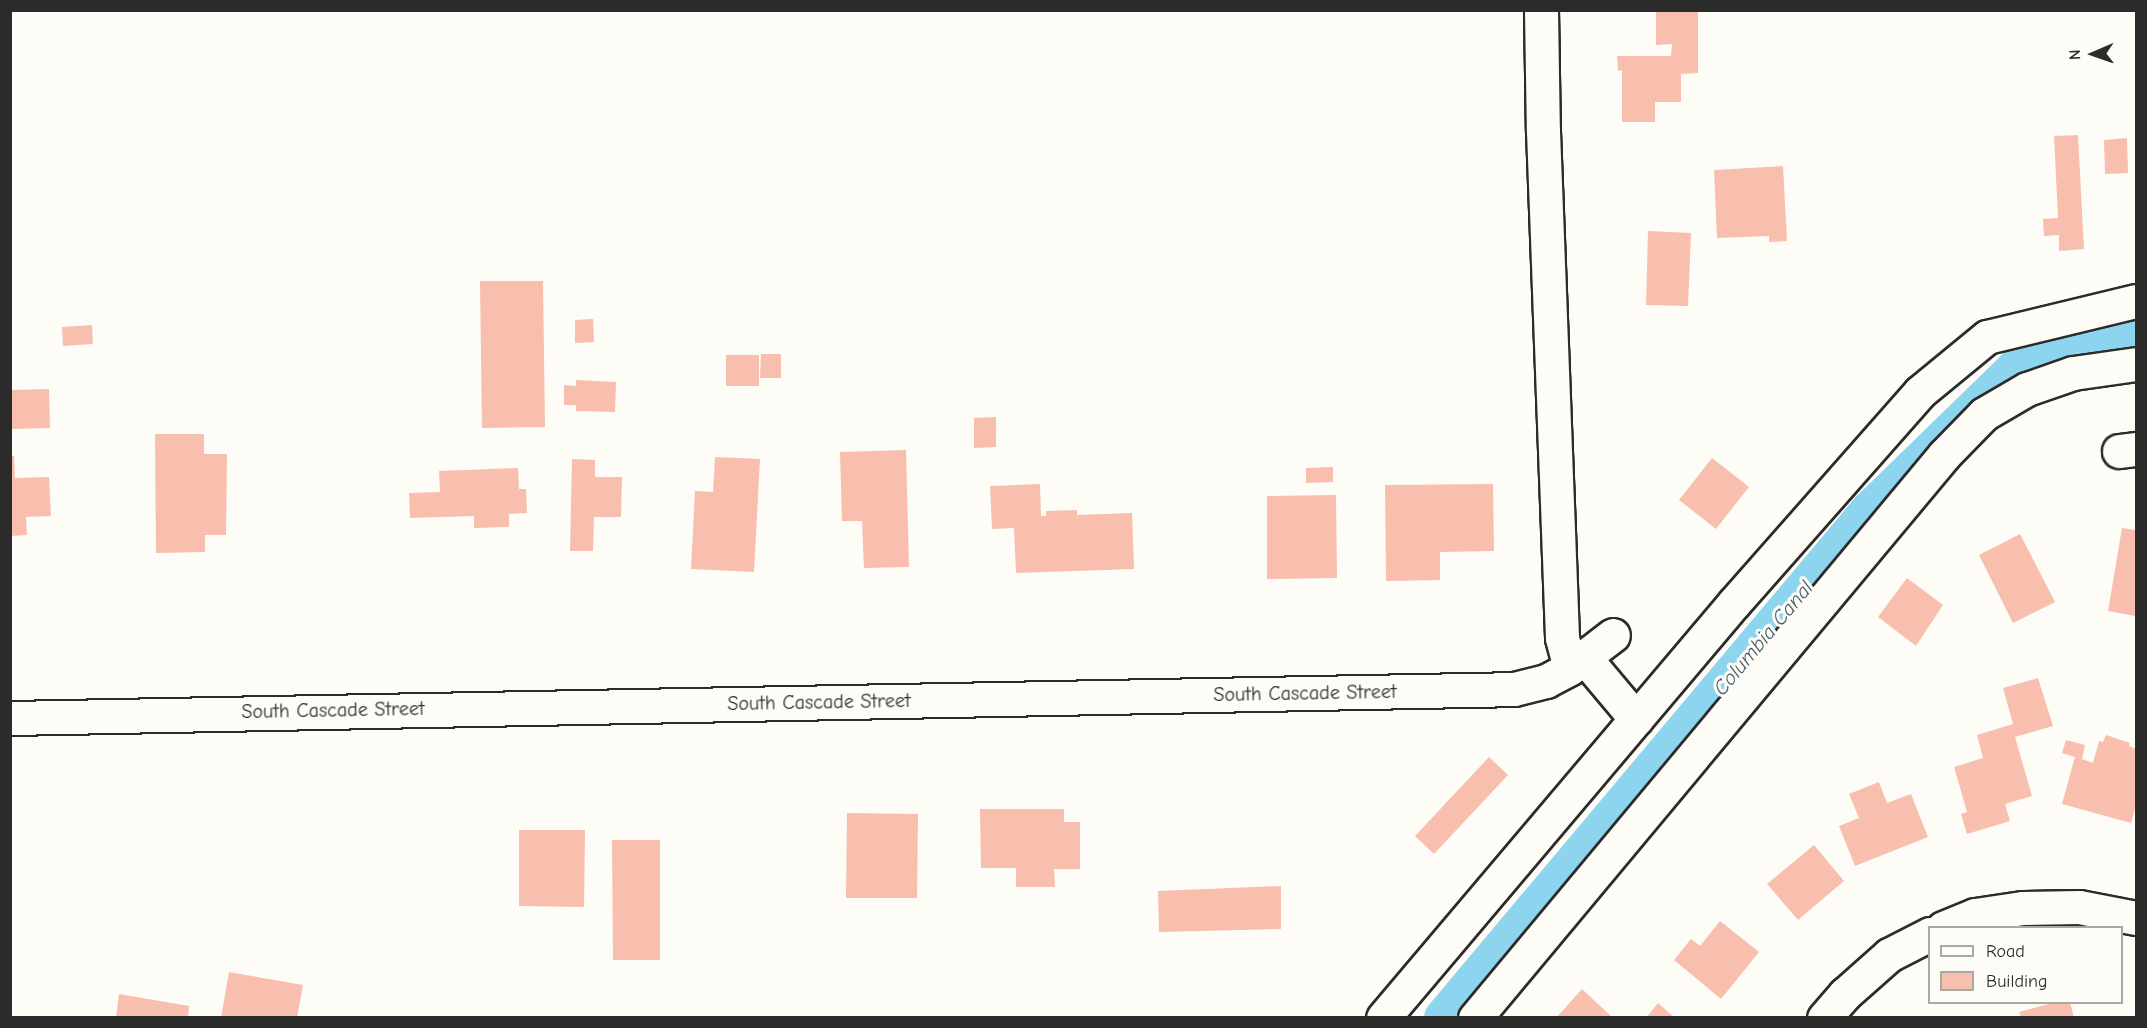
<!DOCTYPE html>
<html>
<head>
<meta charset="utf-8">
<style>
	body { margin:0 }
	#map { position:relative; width:2147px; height:1028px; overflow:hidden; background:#fdfcf7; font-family:"Comic Neue",sans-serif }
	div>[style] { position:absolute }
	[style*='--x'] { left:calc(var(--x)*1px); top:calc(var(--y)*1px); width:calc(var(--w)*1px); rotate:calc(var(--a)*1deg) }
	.canal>* { height:40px; margin:-20px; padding:0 20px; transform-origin:20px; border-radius:20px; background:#8dd4ef }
	.building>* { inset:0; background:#f8bfae }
	.roads { filter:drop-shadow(2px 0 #2b2b2b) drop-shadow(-2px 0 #2b2b2b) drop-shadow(0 2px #2b2b2b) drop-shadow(0 -2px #2b2b2b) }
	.minor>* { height:33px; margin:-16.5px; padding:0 16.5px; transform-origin:16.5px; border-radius:16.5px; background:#fdfcf7 }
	span { translate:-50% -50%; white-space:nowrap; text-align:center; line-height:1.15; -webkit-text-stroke:6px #fdfcf7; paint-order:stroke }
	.street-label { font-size:20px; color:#2b2b2b }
	.water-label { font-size:21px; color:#485e66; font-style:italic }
	.frame { position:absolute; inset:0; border:12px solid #2b2b2b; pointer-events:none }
	.legend { position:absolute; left:1928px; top:926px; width:195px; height:78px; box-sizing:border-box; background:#fdfcf7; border:2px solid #a9a8a5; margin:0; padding:8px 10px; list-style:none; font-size:18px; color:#2b2b2b }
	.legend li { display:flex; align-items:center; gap:12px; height:30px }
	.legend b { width:30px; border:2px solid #a9a8a5 }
	.north { position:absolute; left:2063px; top:24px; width:60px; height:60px; -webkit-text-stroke:4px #fdfcf7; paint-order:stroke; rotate:268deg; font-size:16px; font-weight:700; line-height:24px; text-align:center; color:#2b2b2b }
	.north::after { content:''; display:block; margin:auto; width:21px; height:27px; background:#2b2b2b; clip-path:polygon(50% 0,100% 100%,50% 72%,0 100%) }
</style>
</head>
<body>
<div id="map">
	<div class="canal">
		<div style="--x:1444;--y:1018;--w:662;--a:-49.96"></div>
		<div style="--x:1870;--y:511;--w:204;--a:-44.2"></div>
		<div style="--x:2016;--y:369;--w:126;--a:-17.6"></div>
	</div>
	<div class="building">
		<div style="clip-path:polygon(1656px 10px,1698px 10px,1698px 73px,1681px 74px,1681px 102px,1655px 102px,1655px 122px,1622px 122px,1622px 70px,1618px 71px,1617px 56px,1671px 56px,1672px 44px,1656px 45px)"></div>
		<div style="clip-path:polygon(2078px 135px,2084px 249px,2059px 251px,2059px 235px,2044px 236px,2043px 219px,2058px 218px,2054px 136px)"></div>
		<div style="clip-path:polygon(2127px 138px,2128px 173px,2105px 174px,2104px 140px)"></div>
		<div style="clip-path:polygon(1783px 166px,1787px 241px,1769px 242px,1769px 236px,1717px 238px,1714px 170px)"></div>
		<div style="clip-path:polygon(1648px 231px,1691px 233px,1688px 306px,1646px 305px)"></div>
		<div style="clip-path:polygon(480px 281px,543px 281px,545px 427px,482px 428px)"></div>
		<div style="clip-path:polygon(593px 319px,594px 342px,575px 343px,575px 320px)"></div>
		<div style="clip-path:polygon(92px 325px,93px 344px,63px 346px,62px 327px)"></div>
		<div style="clip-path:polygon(761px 354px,781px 354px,781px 378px,760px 378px)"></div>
		<div style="clip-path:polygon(726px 355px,759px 355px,759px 386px,726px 386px)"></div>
		<div style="clip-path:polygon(576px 380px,616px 382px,615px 412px,576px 411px,576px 405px,564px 405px,564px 385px,576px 386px)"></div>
		<div style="clip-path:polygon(49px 389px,50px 428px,10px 429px,10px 390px)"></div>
		<div style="clip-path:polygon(996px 417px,996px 447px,974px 448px,974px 418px)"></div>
		<div style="clip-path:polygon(155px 434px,204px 434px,204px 454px,227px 454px,226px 535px,205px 535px,205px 552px,156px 553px)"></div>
		<div style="clip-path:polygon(906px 450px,909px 567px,864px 568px,862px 521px,842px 521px,840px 452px)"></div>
		<div style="clip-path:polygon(10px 456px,14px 456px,15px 478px,49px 477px,51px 516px,26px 517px,27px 535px,10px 536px)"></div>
		<div style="clip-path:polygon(715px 457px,760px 459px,754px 572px,691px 569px,695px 491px,713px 492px)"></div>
		<div style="clip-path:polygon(1712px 458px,1749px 487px,1716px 529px,1679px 500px)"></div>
		<div style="clip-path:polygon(572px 459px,595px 460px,595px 477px,622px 477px,621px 517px,594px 517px,593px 551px,570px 551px)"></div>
		<div style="clip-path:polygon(1333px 467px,1333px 482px,1306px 483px,1306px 468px)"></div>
		<div style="clip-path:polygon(518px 468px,519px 489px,526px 489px,527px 513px,509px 514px,509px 527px,474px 528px,474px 516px,410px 518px,409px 493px,440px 492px,439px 471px)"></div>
		<div style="clip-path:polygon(1040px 484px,1041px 516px,1046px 516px,1046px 511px,1077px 510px,1077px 515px,1132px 513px,1134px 569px,1016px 573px,1014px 528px,992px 529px,990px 486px)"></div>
		<div style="clip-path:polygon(1493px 484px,1494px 551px,1440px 552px,1440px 580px,1386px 581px,1385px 485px)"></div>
		<div style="clip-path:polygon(1336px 495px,1337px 578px,1267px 579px,1267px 496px)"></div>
		<div style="clip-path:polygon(2122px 528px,2136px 530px,2136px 616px,2108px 611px)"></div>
		<div style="clip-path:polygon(2020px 534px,2055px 602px,2013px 623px,1979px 555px)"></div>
		<div style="clip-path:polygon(1907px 578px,1943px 605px,1916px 646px,1878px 617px)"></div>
		<div style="clip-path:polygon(2038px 678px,2053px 726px,2015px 737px,2032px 796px,2005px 804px,2010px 821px,1967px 834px,1961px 814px,1967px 812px,1954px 767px,1983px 758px,1977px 735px,2013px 724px,2003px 688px)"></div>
		<div style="clip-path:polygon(2106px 735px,2130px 743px,2129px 746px,2136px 749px,2136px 805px,2131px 823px,2062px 804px,2075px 757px,2062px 753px,2066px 740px,2085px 745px,2082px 759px,2093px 763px,2099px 741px,2103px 742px)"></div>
		<div style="clip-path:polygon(1489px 757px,1508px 775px,1434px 854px,1415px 836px)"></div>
		<div style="clip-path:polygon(1879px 782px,1887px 803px,1911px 794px,1928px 837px,1855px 866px,1839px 826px,1859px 818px,1849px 794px)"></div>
		<div style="clip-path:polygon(980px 809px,1064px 809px,1064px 822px,1080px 822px,1080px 869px,1054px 869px,1055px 887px,1016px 887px,1016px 868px,981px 868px)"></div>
		<div style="clip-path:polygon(847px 813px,918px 814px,917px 898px,846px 898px)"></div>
		<div style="clip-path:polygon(519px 830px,585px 830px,584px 907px,519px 906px)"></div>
		<div style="clip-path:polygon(612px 840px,660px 840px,660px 960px,613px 960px)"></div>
		<div style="clip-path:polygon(1814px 845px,1844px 881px,1798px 920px,1767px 884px)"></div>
		<div style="clip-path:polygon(1281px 886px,1281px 929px,1159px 932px,1158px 891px)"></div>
		<div style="clip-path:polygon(1720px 921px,1759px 952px,1721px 999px,1674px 960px,1691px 939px,1700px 946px)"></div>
		<div style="clip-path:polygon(229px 972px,303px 985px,297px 1018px,221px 1018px)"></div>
		<div style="clip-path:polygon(1582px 989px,1613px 1018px,1556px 1018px)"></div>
		<div style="clip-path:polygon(119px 994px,189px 1006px,188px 1018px,116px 1018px)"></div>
		<div style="clip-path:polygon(2056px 1002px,2070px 1002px,2074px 1018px,2021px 1018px,2019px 1012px)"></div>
		<div style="clip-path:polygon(1658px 1003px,1675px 1018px,1646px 1018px)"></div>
	</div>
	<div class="roads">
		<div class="minor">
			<div style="--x:1541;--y:10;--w:121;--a:89.1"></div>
			<div style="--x:1543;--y:131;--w:507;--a:87.85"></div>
			<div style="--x:1562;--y:638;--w:31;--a:75"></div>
			<div style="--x:2119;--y:451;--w:17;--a:-7"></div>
			<div style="--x:1584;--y:657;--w:81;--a:50"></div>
			<div style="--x:10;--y:718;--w:1504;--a:-1.1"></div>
			<div style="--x:1514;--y:689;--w:33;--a:-14"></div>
			<div style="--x:1546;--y:681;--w:27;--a:-28"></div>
			<div style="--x:1570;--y:668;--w:54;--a:-37.5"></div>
			<div style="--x:1943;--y:928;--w:35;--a:-22"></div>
			<div style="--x:1975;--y:915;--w:49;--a:-8.3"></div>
			<div style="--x:2023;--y:908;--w:56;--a:-1"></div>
			<div style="--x:2079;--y:907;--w:58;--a:10.9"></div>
			<div style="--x:1383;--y:1018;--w:544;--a:-49.78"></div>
			<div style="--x:1734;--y:603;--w:281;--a:-48.6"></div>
			<div style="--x:1920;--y:392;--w:87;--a:-39.4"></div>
			<div style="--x:1987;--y:337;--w:153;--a:-13.6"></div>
			<div style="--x:1475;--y:1018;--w:733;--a:-50.2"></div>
			<div style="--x:1944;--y:455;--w:57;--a:-45.7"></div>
			<div style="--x:1984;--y:414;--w:50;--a:-30.2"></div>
			<div style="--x:2027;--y:389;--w:49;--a:-19.2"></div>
			<div style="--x:2073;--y:373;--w:64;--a:-8.1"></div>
			<div style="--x:1824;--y:1018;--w:32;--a:-49"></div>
			<div style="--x:1845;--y:994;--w:59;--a:-41.6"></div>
			<div style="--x:1889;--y:955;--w:46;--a:-27.1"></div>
		</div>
	</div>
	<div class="street-label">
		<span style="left:1305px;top:693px;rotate:-1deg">South Cascade Street</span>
		<span style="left:819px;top:702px;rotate:-1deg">South Cascade Street</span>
		<span style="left:333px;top:710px;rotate:-1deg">South Cascade Street</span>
	</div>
	<div class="water-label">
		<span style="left:1763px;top:638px;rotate:-50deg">Columbia Canal</span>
	</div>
	<div class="frame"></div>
	<ul class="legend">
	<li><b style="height:8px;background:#fdfcf7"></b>Road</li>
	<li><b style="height:16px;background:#f8bfae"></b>Building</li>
	</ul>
	<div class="north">N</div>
</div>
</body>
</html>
